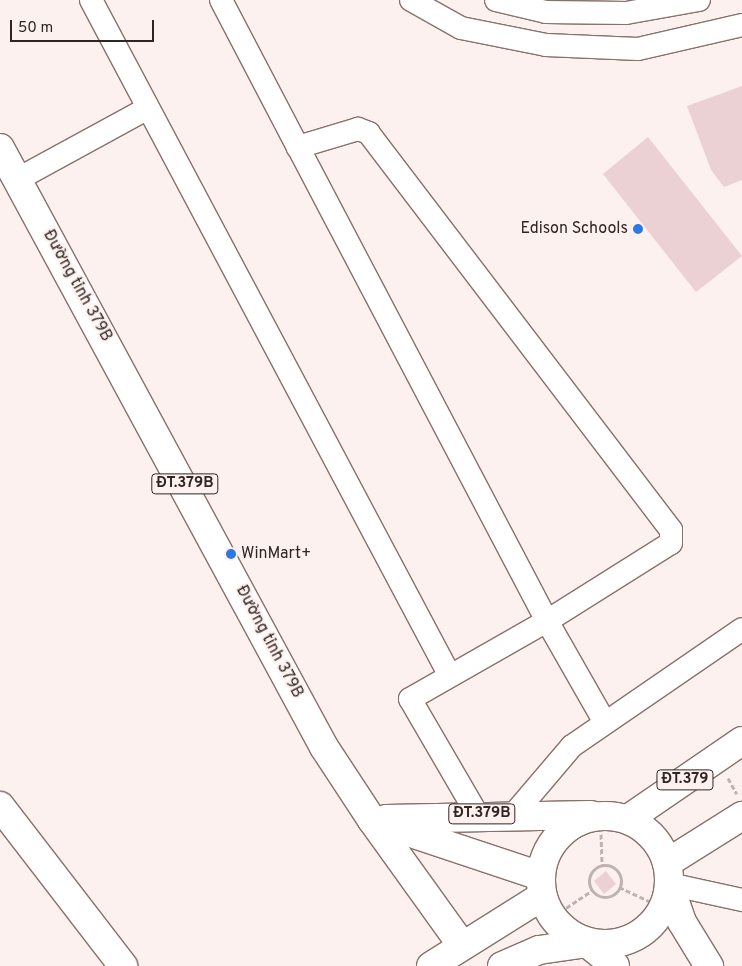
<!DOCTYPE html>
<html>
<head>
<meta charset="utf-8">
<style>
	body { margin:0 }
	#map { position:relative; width:742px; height:966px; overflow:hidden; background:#fcf1ee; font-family:Overpass,sans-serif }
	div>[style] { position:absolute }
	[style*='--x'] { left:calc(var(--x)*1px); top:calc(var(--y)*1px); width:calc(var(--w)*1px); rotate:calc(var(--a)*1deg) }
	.building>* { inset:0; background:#ebd0d4 }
	.path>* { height:3px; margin-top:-1.5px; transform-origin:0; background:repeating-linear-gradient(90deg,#beb3b1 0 5px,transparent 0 7.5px) }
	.path>.ring { margin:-1.5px; padding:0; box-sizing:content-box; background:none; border:3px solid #beb3b1; border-radius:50% }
	.roads { filter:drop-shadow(1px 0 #88716b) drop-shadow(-1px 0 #88716b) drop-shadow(0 1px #88716b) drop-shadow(0 -1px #88716b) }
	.minor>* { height:22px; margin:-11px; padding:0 11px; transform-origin:11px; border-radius:11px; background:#fff }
	.tertiary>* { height:28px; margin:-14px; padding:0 14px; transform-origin:14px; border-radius:14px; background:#fff }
	.primary>* { height:28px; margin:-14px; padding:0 14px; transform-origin:14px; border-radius:14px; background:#fff }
	.trunk>* { height:28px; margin:-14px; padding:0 14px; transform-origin:14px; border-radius:14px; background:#fff }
	.trunk>.ring { margin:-14px; padding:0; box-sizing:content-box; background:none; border:28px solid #fff; border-radius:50% }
	.dots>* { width:14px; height:14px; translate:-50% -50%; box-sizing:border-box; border:2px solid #fcf1ee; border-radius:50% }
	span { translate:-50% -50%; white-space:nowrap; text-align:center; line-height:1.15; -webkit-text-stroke:4.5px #fcf1ee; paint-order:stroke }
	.shield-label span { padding:1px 4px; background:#fcf1ee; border:1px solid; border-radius:4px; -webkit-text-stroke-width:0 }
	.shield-label { font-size:15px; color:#2f2523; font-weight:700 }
	.poi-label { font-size:16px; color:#2f2523 }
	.right { translate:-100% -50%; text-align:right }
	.left { translate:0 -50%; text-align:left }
	.street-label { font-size:16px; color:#2f2523 }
	.scale { position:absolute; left:10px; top:20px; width:144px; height:22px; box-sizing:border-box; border:2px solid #2f2523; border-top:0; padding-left:6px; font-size:15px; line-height:18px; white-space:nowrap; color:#2f2523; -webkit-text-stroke:4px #fcf1ee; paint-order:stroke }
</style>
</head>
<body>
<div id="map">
	<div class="building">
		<div style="clip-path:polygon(742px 86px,742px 180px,724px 187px,711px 170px,687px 106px)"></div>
		<div style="clip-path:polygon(648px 137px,742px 256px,696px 292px,603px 174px)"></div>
		<div style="clip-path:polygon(606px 871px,616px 884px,604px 894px,594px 881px)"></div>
	</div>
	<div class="path">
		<div style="--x:728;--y:778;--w:18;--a:61"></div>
		<div style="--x:601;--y:834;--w:31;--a:88"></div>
		<div class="ring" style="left:589px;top:865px;width:29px;height:29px"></div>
		<div style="--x:619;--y:887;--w:35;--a:25"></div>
		<div style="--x:560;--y:912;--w:40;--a:-34"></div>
	</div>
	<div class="roads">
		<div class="minor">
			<div style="--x:91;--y:0;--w:765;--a:62.03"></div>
			<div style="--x:221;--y:0;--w:166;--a:62.4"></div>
			<div style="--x:298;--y:147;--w:535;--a:62.29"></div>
			<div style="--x:547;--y:621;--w:146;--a:-32.2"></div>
			<div style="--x:671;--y:543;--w:13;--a:-90"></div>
			<div style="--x:671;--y:530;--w:499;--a:-127.3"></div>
			<div style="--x:369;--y:133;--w:12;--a:-160"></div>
			<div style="--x:358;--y:129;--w:63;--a:163.3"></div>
			<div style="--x:411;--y:0;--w:57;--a:29.2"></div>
			<div style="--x:461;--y:28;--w:87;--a:11.3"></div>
			<div style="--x:546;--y:45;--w:92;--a:2.5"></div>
			<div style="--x:638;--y:49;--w:107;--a:-13"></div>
			<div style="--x:496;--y:0;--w:51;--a:13.5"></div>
			<div style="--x:546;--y:12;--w:80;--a:0.7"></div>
			<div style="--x:626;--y:13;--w:74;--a:-10.1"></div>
			<div style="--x:18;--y:179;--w:148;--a:-28.6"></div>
			<div style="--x:515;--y:813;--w:88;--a:-49.6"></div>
			<div style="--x:572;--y:746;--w:206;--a:-34.5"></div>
			<div style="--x:477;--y:814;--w:133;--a:-120.2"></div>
			<div style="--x:410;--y:699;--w:158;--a:-29.7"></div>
			<div style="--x:547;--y:621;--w:115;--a:60.3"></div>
			<div style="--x:669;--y:884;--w:75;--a:12.4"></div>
		</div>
		<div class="tertiary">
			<div style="--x:0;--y:806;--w:202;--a:52.4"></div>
		</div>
		<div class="primary">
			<div style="--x:0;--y:148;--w:681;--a:61.59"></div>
			<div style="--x:324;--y:747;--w:87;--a:56.7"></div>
			<div style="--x:372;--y:820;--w:177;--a:18.4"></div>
			<div style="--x:386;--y:819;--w:205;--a:-1.1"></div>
			<div style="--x:669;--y:884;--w:40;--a:71.1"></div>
			<div style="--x:682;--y:922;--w:52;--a:58.5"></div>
			<div style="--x:587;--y:943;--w:36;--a:39"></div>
		</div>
		<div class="trunk">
			<div class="ring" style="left:541px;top:816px;width:100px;height:100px"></div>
			<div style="--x:628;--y:819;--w:138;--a:-34.4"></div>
			<div style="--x:372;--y:820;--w:153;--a:54.3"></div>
			<div style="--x:667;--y:863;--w:89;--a:-32.1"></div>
			<div style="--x:431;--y:966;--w:130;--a:-32.1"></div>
			<div style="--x:502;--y:966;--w:40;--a:-23.4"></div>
			<div style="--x:539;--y:950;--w:49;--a:-8.3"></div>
		</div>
	</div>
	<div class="dots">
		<div style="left:638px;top:229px;background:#2e78e4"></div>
		<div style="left:231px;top:554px;background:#2e78e4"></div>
	</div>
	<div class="shield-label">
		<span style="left:185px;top:484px">ĐT.379B</span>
		<span style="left:685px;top:780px">ĐT.379</span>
		<span style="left:482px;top:814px">ĐT.379B</span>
	</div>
	<div class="poi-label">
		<span class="right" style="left:628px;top:229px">Edison Schools</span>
		<span class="left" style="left:241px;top:554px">WinMart+</span>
	</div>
	<div class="street-label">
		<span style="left:77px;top:286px;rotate:61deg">Đường tỉnh 379B</span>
		<span style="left:269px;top:642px;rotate:62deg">Đường tỉnh 379B</span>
	</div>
	<div class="scale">50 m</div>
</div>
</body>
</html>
